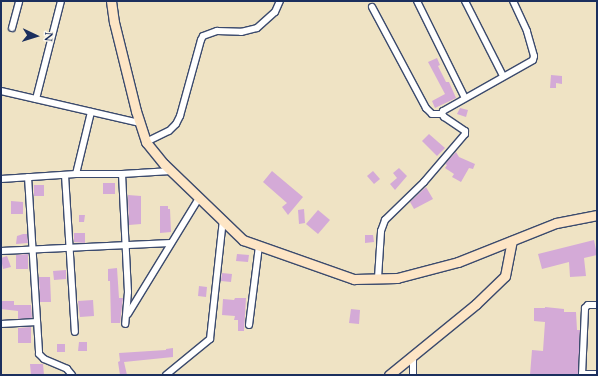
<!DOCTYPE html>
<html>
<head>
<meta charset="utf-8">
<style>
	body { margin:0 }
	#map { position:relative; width:598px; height:376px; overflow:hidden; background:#efe3c4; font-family:Cardo,serif }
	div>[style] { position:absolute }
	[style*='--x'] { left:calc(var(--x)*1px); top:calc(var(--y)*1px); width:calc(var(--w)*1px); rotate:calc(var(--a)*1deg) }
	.building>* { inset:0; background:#d4aad7 }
	.roads { filter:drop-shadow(1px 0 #3b4a6d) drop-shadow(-1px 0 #3b4a6d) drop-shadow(0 1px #3b4a6d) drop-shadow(0 -1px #3b4a6d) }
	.street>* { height:6px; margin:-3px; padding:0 3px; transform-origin:3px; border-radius:3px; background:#fff }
	.secondary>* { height:9px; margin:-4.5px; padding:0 4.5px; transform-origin:4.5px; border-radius:4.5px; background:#fde5c5 }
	span { translate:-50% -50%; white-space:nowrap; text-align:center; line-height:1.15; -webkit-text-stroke:3px #fbf7ec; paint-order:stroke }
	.frame { position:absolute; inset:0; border:2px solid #1b2f5e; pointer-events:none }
	.north { position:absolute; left:16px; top:16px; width:40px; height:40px; -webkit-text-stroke:3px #fbf7ec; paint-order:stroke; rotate:94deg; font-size:11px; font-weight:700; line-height:16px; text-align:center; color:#1b2f5e }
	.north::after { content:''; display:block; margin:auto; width:14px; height:18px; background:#1b2f5e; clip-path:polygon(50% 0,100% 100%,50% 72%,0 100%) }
</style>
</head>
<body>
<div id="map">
	<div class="building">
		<div style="clip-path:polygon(437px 58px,440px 65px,438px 66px,446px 82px,449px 82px,456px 98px,435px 108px,432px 101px,445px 94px,428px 62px)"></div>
		<div style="clip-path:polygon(551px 75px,562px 76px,562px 84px,556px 83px,556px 88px,550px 88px)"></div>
		<div style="clip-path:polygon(460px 108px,468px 110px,466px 117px,457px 114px)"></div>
		<div style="clip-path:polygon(429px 134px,445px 148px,437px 156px,422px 141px)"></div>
		<div style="clip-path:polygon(456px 152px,459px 157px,475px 164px,473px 169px,469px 168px,461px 182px,452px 177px,454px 174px,445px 168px,447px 165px,445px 164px)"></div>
		<div style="clip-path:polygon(399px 168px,407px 176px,395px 190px,390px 184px,397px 178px,393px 173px)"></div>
		<div style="clip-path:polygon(272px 171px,303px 197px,288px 215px,282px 207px,287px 203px,263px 182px)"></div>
		<div style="clip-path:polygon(373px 171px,380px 179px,374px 184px,367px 176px)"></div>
		<div style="clip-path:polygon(103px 183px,115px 183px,115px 194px,103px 194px)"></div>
		<div style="clip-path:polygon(34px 185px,44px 185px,44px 196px,34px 196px)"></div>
		<div style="clip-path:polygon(426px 187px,433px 199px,414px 209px,410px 202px)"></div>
		<div style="clip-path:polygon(128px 195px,141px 196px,141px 224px,129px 225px)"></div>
		<div style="clip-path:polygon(11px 201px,23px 202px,23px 214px,11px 214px)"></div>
		<div style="clip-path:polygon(160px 206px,168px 206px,168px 209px,170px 209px,171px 232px,160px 233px)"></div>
		<div style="clip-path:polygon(304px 209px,305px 223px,299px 224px,298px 210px)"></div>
		<div style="clip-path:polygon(318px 210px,330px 220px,318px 234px,306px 224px)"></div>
		<div style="clip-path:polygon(79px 215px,85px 215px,84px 222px,79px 222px)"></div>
		<div style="clip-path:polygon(74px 233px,85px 233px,85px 243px,74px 242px)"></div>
		<div style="clip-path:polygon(23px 234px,27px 234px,28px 243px,16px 244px,17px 236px)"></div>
		<div style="clip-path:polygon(365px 235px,373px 235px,374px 242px,365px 243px)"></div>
		<div style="clip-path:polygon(594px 240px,597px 255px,584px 258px,586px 276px,570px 277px,569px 262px,542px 269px,538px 254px)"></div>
		<div style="clip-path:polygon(28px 254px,28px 269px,16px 269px,16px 255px)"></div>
		<div style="clip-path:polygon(237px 254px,249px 255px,248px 262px,236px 261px)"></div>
		<div style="clip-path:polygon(7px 256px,11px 267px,3px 269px,1px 258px)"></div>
		<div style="clip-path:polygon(117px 268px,119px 298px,123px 298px,120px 323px,111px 323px,110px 281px,108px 281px,108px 269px)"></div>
		<div style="clip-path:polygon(66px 270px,66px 279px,54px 280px,53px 271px)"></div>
		<div style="clip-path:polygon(222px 273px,232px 274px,231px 282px,221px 281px)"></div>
		<div style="clip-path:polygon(39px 277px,50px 277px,51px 302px,40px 302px)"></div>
		<div style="clip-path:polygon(199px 286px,207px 287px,206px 297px,198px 296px)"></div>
		<div style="clip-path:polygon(235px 298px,246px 298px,244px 331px,238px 331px,238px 320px,234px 320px,235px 316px,222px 315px,223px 299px,234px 300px)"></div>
		<div style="clip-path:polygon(93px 300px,94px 316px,80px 317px,78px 301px)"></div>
		<div style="clip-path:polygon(1px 301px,14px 301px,14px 305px,31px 305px,32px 318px,18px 319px,18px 311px,1px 309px)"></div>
		<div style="clip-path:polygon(545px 307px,564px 309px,564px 312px,576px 312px,577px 330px,580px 330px,578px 375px,530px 375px,532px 350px,543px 351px,545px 322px,534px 321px,534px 308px,545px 308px)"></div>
		<div style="clip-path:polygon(351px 309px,360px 310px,359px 324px,349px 323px)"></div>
		<div style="clip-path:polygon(31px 327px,31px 343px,18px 343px,18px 328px)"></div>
		<div style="clip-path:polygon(79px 342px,87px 342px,87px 351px,78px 351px)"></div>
		<div style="clip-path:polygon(57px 344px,65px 344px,65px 352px,57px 352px)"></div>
		<div style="clip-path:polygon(173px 348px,173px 357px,124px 362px,127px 375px,120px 375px,118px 362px,120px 361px,119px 353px,166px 350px,166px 349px)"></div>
		<div style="clip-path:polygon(30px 364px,43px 364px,44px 375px,31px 375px)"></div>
	</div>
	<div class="roads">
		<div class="street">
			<div style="--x:417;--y:1;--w:108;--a:63.7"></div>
			<div style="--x:465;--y:1;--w:84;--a:63.1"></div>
			<div style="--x:372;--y:7;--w:115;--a:61.9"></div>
			<div style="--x:426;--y:108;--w:8;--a:45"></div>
			<div style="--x:432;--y:114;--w:10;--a:0"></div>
			<div style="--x:12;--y:28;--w:28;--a:-75"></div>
			<div style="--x:1;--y:91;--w:143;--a:13"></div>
			<div style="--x:36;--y:99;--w:101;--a:-75.7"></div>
			<div style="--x:146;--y:142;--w:25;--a:-26"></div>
			<div style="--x:169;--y:131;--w:10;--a:-45"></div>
			<div style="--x:176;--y:124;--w:9;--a:-63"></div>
			<div style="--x:180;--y:116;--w:79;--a:-74.6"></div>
			<div style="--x:201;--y:40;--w:4;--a:-63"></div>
			<div style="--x:203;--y:36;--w:15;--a:-20"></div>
			<div style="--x:217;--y:31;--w:24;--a:2"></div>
			<div style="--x:241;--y:32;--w:16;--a:-14"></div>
			<div style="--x:257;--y:28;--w:24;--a:-42"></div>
			<div style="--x:275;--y:12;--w:12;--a:-66"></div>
			<div style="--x:76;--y:174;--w:64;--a:-76.4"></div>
			<div style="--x:122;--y:174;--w:118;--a:87.1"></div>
			<div style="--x:128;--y:292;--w:32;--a:95"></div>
			<div style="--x:65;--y:175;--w:157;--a:86.4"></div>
			<div style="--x:28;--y:177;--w:177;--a:86.4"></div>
			<div style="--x:39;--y:354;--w:7;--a:45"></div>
			<div style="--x:44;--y:359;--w:25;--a:23"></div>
			<div style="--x:67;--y:369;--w:8;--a:50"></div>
			<div style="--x:1;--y:179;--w:75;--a:-3.8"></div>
			<div style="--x:76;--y:174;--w:46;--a:0"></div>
			<div style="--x:122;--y:174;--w:49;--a:-3.5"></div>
			<div style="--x:1;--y:251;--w:170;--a:-2.7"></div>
			<div style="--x:378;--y:278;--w:47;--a:-86.3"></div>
			<div style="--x:381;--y:231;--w:12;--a:-70"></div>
			<div style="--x:385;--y:220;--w:54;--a:-44.3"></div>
			<div style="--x:424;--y:182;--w:63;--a:-49.5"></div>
			<div style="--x:465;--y:134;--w:3;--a:-90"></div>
			<div style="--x:465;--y:131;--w:25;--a:-146"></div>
			<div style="--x:444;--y:117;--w:4;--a:-124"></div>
			<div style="--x:442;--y:114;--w:3;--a:-72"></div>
			<div style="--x:443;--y:111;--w:103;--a:-29.5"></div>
			<div style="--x:533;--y:60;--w:4;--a:-76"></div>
			<div style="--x:534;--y:56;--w:26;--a:-106"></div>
			<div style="--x:527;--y:31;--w:33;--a:-115"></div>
			<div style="--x:128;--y:314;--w:136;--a:-58.5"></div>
			<div style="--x:1;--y:324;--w:36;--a:-3"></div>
			<div style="--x:249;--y:325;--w:80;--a:-82.8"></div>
			<div style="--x:582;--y:374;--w:15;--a:0"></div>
			<div style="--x:166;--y:375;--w:57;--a:-39.3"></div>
			<div style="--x:210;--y:339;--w:120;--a:-83.8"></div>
			<div style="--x:413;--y:375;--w:18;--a:-90"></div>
			<div style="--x:582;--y:375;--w:67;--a:-87.4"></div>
			<div style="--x:585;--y:308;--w:4;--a:-45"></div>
			<div style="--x:588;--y:305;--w:9;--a:0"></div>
		</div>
		<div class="secondary">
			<div style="--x:111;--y:1;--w:21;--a:82"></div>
			<div style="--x:114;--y:22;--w:92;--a:76.1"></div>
			<div style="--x:136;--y:111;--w:33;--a:72"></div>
			<div style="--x:146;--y:142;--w:28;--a:51"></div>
			<div style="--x:164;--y:164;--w:110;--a:43.9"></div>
			<div style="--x:243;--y:240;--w:118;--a:19.4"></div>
			<div style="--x:354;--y:279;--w:43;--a:-1.3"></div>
			<div style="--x:397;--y:278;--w:63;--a:-14.7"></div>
			<div style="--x:458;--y:262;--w:105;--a:-21.7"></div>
			<div style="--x:556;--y:223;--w:42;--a:-11"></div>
			<div style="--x:389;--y:375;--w:112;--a:-39.2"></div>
			<div style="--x:476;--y:304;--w:40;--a:-44"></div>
			<div style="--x:505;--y:276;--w:36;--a:-79"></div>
		</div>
	</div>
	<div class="frame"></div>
	<div class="north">N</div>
</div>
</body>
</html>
